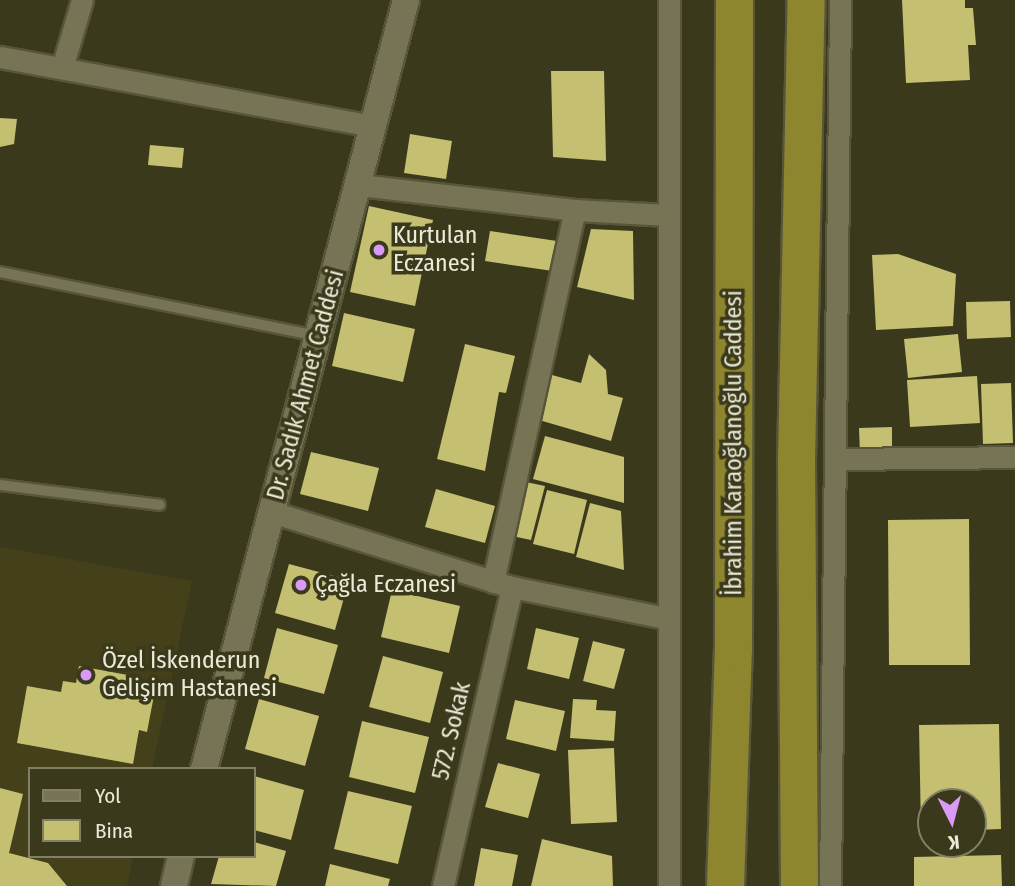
<!DOCTYPE html>
<html>
<head>
<meta charset="utf-8">
<style>
	body { margin:0 }
	#map { position:relative; width:1015px; height:886px; overflow:hidden; background:#3b391b; font-family:"Fira Sans Condensed",sans-serif }
	div>[style] { position:absolute }
	[style*='--x'] { left:calc(var(--x)*1px); top:calc(var(--y)*1px); width:calc(var(--w)*1px); rotate:calc(var(--a)*1deg) }
	.built>* { inset:0; background:#43401a }
	.building>* { inset:0; background:#c5bf72 }
	.roads { filter:drop-shadow(2px 0 #57553a) drop-shadow(-2px 0 #57553a) drop-shadow(0 2px #57553a) drop-shadow(0 -2px #57553a) }
	.service>* { height:10px; margin:-5px; padding:0 5px; transform-origin:5px; border-radius:5px; background:#767454 }
	.minor>* { height:21px; margin:-10.5px; padding:0 10.5px; transform-origin:10.5px; border-radius:10.5px; background:#767454 }
	.tertiary>* { height:26px; margin:-13px; padding:0 13px; transform-origin:13px; border-radius:13px; background:#767454 }
	.trunk>* { height:37px; margin:-18.5px; padding:0 18.5px; transform-origin:18.5px; border-radius:18.5px; background:#8e862e }
	.dots>* { width:19px; height:19px; translate:-50% -50%; box-sizing:border-box; border:4px solid #3b391b; border-radius:50% }
	span { translate:-50% -50%; white-space:nowrap; text-align:center; line-height:1.15; -webkit-text-stroke:7px #3b391b; paint-order:stroke }
	.poi-label { font-size:24px; color:#eaead8 }
	.left { translate:0 -50%; text-align:left }
	.street-label { font-size:24px; color:#eaead8 }
	.legend { position:absolute; left:28px; top:767px; width:228px; height:91px; box-sizing:border-box; background:#3b391b; border:2px solid #818067; margin:0; padding:9px 12px; list-style:none; font-size:21px; color:#eaead8 }
	.legend li { display:flex; align-items:center; gap:14px; height:35px }
	.legend b { width:35px; border:2px solid #818067 }
	.north { position:absolute; left:917px; top:788px; width:70px; height:70px; box-sizing:border-box; background:#3b391b; border:2px solid #818067; border-radius:50%; rotate:174deg; font-size:19px; font-weight:700; line-height:28px; text-align:center; color:#eaead8 }
	.north::after { content:''; display:block; margin:auto; width:24px; height:32px; background:#d99af7; clip-path:polygon(50% 0,100% 100%,50% 72%,0 100%) }
</style>
</head>
<body>
<div id="map">
	<div class="built">
		<div style="clip-path:polygon(0 547px,192px 581px,152px 769px,30px 769px,30px 856px,133px 856px,127px 886px,0 886px)"></div>
	</div>
	<div class="building">
		<div style="clip-path:polygon(902px 0,965px 0,965px 8px,973px 8px,976px 45px,968px 45px,970px 80px,906px 83px)"></div>
		<div style="clip-path:polygon(551px 71px,604px 71px,606px 161px,553px 157px)"></div>
		<div style="clip-path:polygon(0 118px,17px 119px,14px 144px,0 147px)"></div>
		<div style="clip-path:polygon(410px 134px,452px 141px,446px 179px,404px 173px)"></div>
		<div style="clip-path:polygon(150px 145px,184px 148px,182px 168px,148px 165px)"></div>
		<div style="clip-path:polygon(369px 206px,433px 220px,415px 306px,350px 292px)"></div>
		<div style="clip-path:polygon(591px 229px,633px 231px,634px 300px,577px 287px)"></div>
		<div style="clip-path:polygon(490px 231px,557px 241px,553px 271px,485px 261px)"></div>
		<div style="clip-path:polygon(898px 254px,956px 274px,953px 326px,876px 330px,872px 255px)"></div>
		<div style="clip-path:polygon(1010px 301px,1011px 337px,967px 339px,966px 302px)"></div>
		<div style="clip-path:polygon(344px 313px,415px 329px,403px 382px,332px 366px)"></div>
		<div style="clip-path:polygon(958px 334px,962px 372px,908px 378px,904px 339px)"></div>
		<div style="clip-path:polygon(465px 344px,515px 356px,506px 393px,499px 392px,485px 471px,437px 459px)"></div>
		<div style="clip-path:polygon(589px 354px,606px 370px,608px 394px,623px 398px,611px 441px,539px 420px,552px 375px,581px 383px)"></div>
		<div style="clip-path:polygon(977px 376px,980px 423px,910px 427px,907px 380px)"></div>
		<div style="clip-path:polygon(1011px 383px,1013px 443px,983px 444px,981px 384px)"></div>
		<div style="clip-path:polygon(892px 427px,892px 453px,860px 454px,859px 428px)"></div>
		<div style="clip-path:polygon(545px 436px,624px 457px,624px 503px,533px 479px)"></div>
		<div style="clip-path:polygon(311px 452px,379px 468px,368px 511px,300px 494px)"></div>
		<div style="clip-path:polygon(526px 482px,545px 486px,531px 540px,512px 536px)"></div>
		<div style="clip-path:polygon(436px 489px,495px 506px,485px 543px,425px 527px)"></div>
		<div style="clip-path:polygon(547px 490px,587px 500px,574px 554px,533px 544px)"></div>
		<div style="clip-path:polygon(590px 503px,621px 511px,624px 570px,576px 557px)"></div>
		<div style="clip-path:polygon(969px 519px,970px 665px,889px 665px,888px 520px)"></div>
		<div style="clip-path:polygon(289px 564px,349px 580px,335px 630px,275px 613px)"></div>
		<div style="clip-path:polygon(392px 590px,460px 606px,449px 653px,381px 637px)"></div>
		<div style="clip-path:polygon(277px 628px,338px 645px,324px 694px,264px 678px)"></div>
		<div style="clip-path:polygon(536px 628px,579px 638px,569px 679px,527px 669px)"></div>
		<div style="clip-path:polygon(593px 641px,625px 649px,614px 689px,583px 681px)"></div>
		<div style="clip-path:polygon(383px 656px,443px 672px,430px 723px,369px 707px)"></div>
		<div style="clip-path:polygon(79px 666px,133px 676px,132px 681px,156px 685px,147px 732px,139px 730px,133px 764px,17px 743px,27px 686px,61px 692px,63px 681px,76px 683px)"></div>
		<div style="clip-path:polygon(259px 699px,319px 716px,305px 766px,245px 749px)"></div>
		<div style="clip-path:polygon(573px 699px,597px 700px,596px 710px,616px 711px,614px 741px,570px 738px)"></div>
		<div style="clip-path:polygon(515px 700px,565px 711px,556px 751px,506px 739px)"></div>
		<div style="clip-path:polygon(362px 721px,429px 737px,415px 793px,349px 777px)"></div>
		<div style="clip-path:polygon(999px 724px,1001px 829px,973px 830px,973px 802px,931px 802px,931px 831px,921px 831px,919px 725px)"></div>
		<div style="clip-path:polygon(614px 748px,617px 822px,571px 824px,568px 750px)"></div>
		<div style="clip-path:polygon(498px 763px,540px 774px,528px 818px,485px 807px)"></div>
		<div style="clip-path:polygon(254px 776px,304px 790px,291px 840px,254px 830px)"></div>
		<div style="clip-path:polygon(0 788px,23px 794px,9px 853px,48px 863px,67px 886px,0 886px)"></div>
		<div style="clip-path:polygon(348px 791px,412px 806px,398px 864px,334px 849px)"></div>
		<div style="clip-path:polygon(542px 839px,612px 856px,613px 886px,531px 886px)"></div>
		<div style="clip-path:polygon(254px 842px,286px 851px,276px 886px,211px 884px,219px 856px,254px 856px)"></div>
		<div style="clip-path:polygon(481px 848px,518px 855px,512px 886px,474px 886px)"></div>
		<div style="clip-path:polygon(1001px 855px,1002px 886px,914px 886px,914px 857px)"></div>
		<div style="clip-path:polygon(330px 864px,390px 879px,388px 886px,325px 886px)"></div>
	</div>
	<div class="roads">
		<div class="service">
			<div style="--x:0;--y:272;--w:322;--a:11.4"></div>
			<div style="--x:0;--y:485;--w:161;--a:7.1"></div>
		</div>
		<div class="minor">
			<div style="--x:0;--y:57;--w:380;--a:10.5"></div>
			<div style="--x:62;--y:68;--w:71;--a:-73.6"></div>
			<div style="--x:359;--y:185;--w:217;--a:6.6"></div>
			<div style="--x:575;--y:210;--w:93;--a:3.1"></div>
			<div style="--x:836;--y:459;--w:179;--a:-0.6"></div>
			<div style="--x:272;--y:512;--w:251;--a:17.4"></div>
			<div style="--x:512;--y:587;--w:157;--a:11.4"></div>
			<div style="--x:493;--y:582;--w:381;--a:-77.6"></div>
			<div style="--x:443;--y:886;--w:307;--a:-77"></div>
			<div style="--x:669;--y:886;--w:886;--a:-90"></div>
			<div style="--x:830;--y:886;--w:886;--a:-89.35"></div>
		</div>
		<div class="tertiary">
			<div style="--x:204;--y:769;--w:795;--a:-75.28"></div>
			<div style="--x:174;--y:886;--w:31;--a:-77"></div>
		</div>
		<div class="trunk">
			<div style="--x:725;--y:886;--w:236;--a:-88.1"></div>
			<div style="--x:733;--y:650;--w:650;--a:-89.91"></div>
			<div style="--x:799;--y:886;--w:426;--a:-90.4"></div>
			<div style="--x:796;--y:460;--w:460;--a:-88.8"></div>
		</div>
	</div>
	<div class="dots">
		<div style="left:379px;top:250px;background:#d99af7"></div>
		<div style="left:301px;top:585px;background:#d99af7"></div>
		<div style="left:86px;top:675px;background:#d99af7"></div>
	</div>
	<div class="poi-label">
		<span class="left" style="left:393px;top:250px">Kurtulan<br>Eczanesi</span>
		<span class="left" style="left:315px;top:585px">Çağla Eczanesi</span>
		<span class="left" style="left:102px;top:675px">Özel İskenderun<br>Gelişim Hastanesi</span>
	</div>
	<div class="street-label">
		<span style="left:306px;top:385px;rotate:-75deg">Dr. Sadık Ahmet Caddesi</span>
		<span style="left:734px;top:443px;rotate:-90deg">İbrahim Karaoğlanoğlu Caddesi</span>
		<span style="left:452px;top:731px;rotate:-77deg">572. Sokak</span>
	</div>
	<ul class="legend">
	<li><b style="height:9px;background:#767454"></b>Yol</li>
	<li><b style="height:19px;background:#c5bf72"></b>Bina</li>
	</ul>
	<div class="north">K</div>
</div>
</body>
</html>
